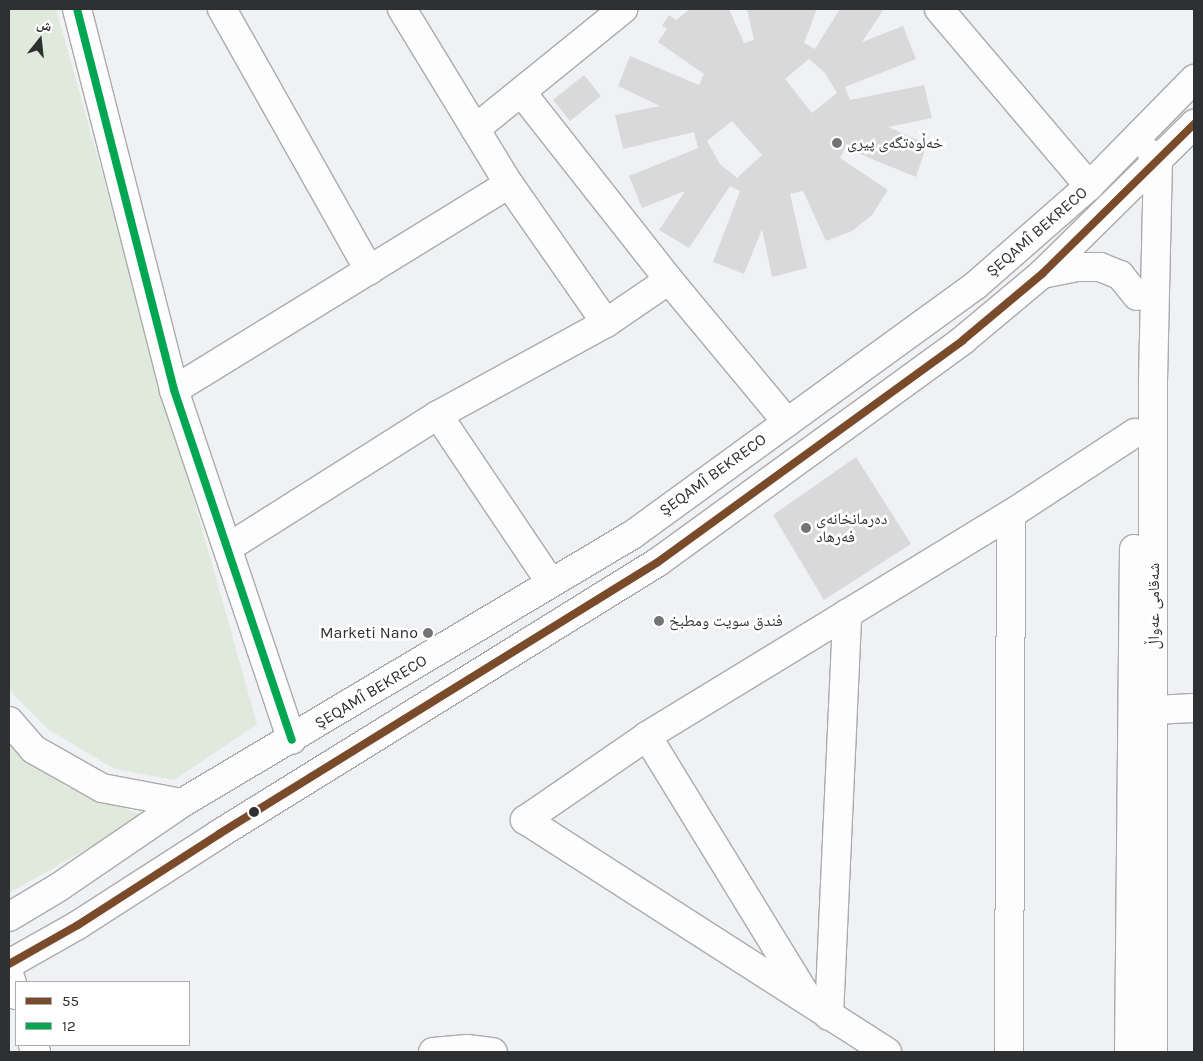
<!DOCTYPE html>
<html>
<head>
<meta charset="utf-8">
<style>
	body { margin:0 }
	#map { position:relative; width:1203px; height:1061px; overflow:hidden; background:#f0f1f4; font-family:Karla,"Noto Naskh Arabic",sans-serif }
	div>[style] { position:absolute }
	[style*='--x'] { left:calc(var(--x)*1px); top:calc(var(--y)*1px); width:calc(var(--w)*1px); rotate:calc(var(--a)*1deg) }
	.green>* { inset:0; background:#e0eadc }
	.building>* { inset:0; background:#dad9da }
	.roads { filter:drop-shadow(1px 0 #aaabac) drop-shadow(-1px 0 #aaabac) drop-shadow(0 1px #aaabac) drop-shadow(0 -1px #aaabac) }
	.minor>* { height:28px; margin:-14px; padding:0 14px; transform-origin:14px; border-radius:14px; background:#fdfdfd }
	.major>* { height:28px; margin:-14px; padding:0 14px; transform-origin:14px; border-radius:14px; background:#fdfdfd }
	.bus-1>* { height:8px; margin:-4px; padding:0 4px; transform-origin:4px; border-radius:4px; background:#7a4b2a }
	.bus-2>* { height:8px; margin:-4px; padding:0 4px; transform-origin:4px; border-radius:4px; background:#00a651 }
	.dots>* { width:14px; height:14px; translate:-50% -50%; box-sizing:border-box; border:2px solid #fff; border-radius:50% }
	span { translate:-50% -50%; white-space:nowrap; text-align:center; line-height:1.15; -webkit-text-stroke:5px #fff; paint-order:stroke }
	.poi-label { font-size:16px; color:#2f3031 }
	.left { translate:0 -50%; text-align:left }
	.right { translate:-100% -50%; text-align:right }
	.street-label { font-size:16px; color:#2f3031 }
	.frame { position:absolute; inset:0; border:10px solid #2f3031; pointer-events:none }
	.legend { position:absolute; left:15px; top:981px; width:175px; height:65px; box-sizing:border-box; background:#fff; border:1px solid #acacad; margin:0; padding:6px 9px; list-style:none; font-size:15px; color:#2f3031 }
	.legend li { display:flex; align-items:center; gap:10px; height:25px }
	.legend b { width:25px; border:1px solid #acacad }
	.north { position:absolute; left:15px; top:15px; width:50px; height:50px; -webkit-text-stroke:4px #fff; paint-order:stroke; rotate:16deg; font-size:14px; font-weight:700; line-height:20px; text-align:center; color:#2f3031 }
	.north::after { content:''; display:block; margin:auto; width:18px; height:22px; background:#2f3031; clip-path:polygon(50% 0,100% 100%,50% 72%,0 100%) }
</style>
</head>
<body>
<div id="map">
	<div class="green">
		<div style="clip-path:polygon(9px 9px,56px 9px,257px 724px,174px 780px,115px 769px,49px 730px,9px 690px)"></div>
		<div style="clip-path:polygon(9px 745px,65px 786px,145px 816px,9px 893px)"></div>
	</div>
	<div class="building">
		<div style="clip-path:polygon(evenodd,690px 9px,729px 9px,744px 43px,754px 40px,747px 9px,817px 9px,804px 43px,815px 49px,840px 9px,884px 9px,862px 42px,903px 26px,916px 59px,845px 87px,850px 100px,924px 85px,932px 118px,888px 127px,927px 144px,916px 177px,845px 148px,840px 158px,888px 190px,872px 215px,852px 231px,826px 241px,803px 191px,790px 194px,807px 268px,772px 277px,762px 229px,744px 274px,713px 262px,740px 191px,730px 186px,689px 248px,659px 230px,685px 191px,642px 208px,629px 176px,698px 148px,694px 132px,623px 149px,615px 115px,660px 106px,618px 86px,630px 56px,699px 85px,704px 74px,658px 42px,667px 29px,662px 26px,669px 15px,676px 20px,690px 9px,809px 59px,825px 73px,837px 93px,812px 113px,785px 79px,809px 59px,690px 9px,732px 121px,762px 155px,737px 178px,720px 164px,707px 141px,732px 121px)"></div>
		<div style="clip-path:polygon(584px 75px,601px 96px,570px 121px,553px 100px)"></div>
		<div style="clip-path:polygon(856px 457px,911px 544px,824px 600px,773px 515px)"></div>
	</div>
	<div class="roads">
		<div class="minor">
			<div style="--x:77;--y:9;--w:393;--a:75.7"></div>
			<div style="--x:174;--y:390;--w:369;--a:71.4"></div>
			<div style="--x:222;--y:9;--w:300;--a:60.6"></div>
			<div style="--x:402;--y:9;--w:205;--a:58.6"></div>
			<div style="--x:509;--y:184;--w:169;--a:55.1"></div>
			<div style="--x:939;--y:9;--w:232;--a:49.7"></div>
			<div style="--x:522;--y:93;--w:238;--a:51.8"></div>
			<div style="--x:669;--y:280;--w:185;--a:50.3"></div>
			<div style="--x:475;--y:129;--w:191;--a:-39"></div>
			<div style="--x:174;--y:390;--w:393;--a:-31.6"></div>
			<div style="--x:438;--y:415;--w:202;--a:56.1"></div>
			<div style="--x:229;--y:547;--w:247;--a:-32.3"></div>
			<div style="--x:438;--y:415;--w:192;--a:-28.7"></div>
			<div style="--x:606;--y:323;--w:76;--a:-34.3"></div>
			<div style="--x:1154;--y:710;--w:40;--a:-2.9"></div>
			<div style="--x:647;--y:736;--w:303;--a:58.5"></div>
			<div style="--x:9;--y:974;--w:22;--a:72"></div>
			<div style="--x:829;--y:1016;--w:403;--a:-87.4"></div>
			<div style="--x:33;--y:1045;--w:8;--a:67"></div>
			<div style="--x:433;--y:1052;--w:34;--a:-5"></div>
			<div style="--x:467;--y:1049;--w:26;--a:7"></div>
			<div style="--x:887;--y:1052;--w:430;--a:-147.3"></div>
			<div style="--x:525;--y:820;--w:148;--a:-34.5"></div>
			<div style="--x:647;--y:736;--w:426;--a:-31.4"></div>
			<div style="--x:1011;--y:514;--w:148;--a:-33.2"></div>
			<div style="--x:1009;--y:1052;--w:538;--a:-89.79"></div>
		</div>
		<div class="major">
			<div style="--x:1152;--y:154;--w:8;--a:45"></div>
			<div style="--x:1158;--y:160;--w:223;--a:91.3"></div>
			<div style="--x:1153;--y:383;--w:669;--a:90"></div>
			<div style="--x:1042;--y:274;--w:36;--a:-11"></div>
			<div style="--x:1077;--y:267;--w:23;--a:0"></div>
			<div style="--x:1100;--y:267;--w:22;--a:22"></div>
			<div style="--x:1120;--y:275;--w:27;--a:51"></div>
			<div style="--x:9;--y:721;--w:37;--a:49"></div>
			<div style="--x:33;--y:749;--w:79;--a:29.5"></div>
			<div style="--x:102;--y:788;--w:81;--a:10.6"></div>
			<div style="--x:9;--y:917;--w:58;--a:-31"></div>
			<div style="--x:59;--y:887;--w:149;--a:-34.3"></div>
			<div style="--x:182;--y:803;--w:524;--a:-30.78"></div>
			<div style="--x:632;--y:535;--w:425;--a:-36"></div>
			<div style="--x:976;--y:285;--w:150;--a:-41.2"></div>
			<div style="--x:1089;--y:186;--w:150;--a:-45.5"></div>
			<div style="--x:9;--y:964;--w:79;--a:-29.5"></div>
			<div style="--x:78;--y:925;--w:168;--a:-32.8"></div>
			<div style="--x:219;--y:834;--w:516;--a:-31.78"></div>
			<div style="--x:658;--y:562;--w:377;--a:-36"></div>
			<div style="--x:963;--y:340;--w:103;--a:-39.9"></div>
			<div style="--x:1042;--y:274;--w:214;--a:-44.6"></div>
			<div style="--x:1129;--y:1052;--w:503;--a:-89.43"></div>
		</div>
	</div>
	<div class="bus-1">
		<div style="--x:9;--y:964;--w:79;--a:-29.5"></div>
		<div style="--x:78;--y:925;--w:168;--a:-32.8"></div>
		<div style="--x:219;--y:834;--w:516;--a:-31.78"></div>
		<div style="--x:658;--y:562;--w:377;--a:-36"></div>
		<div style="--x:963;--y:340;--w:103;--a:-39.9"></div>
		<div style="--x:1042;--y:274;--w:214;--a:-44.6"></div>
	</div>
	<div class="bus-2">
		<div style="--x:77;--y:9;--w:393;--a:75.7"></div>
		<div style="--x:174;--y:390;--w:369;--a:71.4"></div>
	</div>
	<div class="dots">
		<div style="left:837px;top:143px;background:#737475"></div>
		<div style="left:806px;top:528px;background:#737475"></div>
		<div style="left:659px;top:621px;background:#737475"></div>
		<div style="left:428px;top:633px;background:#737475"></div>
		<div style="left:254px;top:812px;background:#2f3031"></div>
	</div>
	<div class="poi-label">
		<span class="left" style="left:847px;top:143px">خەڵوەتگەی پیری</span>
		<span class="left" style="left:816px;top:528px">دەرمانخانەی<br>فەرھاد</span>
		<span class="left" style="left:669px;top:621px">فندق سويت ومطبخ</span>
		<span class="right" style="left:418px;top:633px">Marketi Nano</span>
	</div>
	<div class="street-label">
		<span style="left:1037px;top:232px;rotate:-41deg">ŞEQAMÎ BEKRECO</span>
		<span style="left:713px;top:475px;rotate:-36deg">ŞEQAMÎ BEKRECO</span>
		<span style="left:1154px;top:606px;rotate:-90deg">شەقامی عەواڵ</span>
		<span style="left:371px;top:692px;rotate:-31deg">ŞEQAMÎ BEKRECO</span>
	</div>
	<div class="frame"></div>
	<ul class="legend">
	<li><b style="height:6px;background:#7a4b2a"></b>55</li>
	<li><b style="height:6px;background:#00a651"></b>12</li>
	</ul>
	<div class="north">ش</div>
</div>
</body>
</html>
